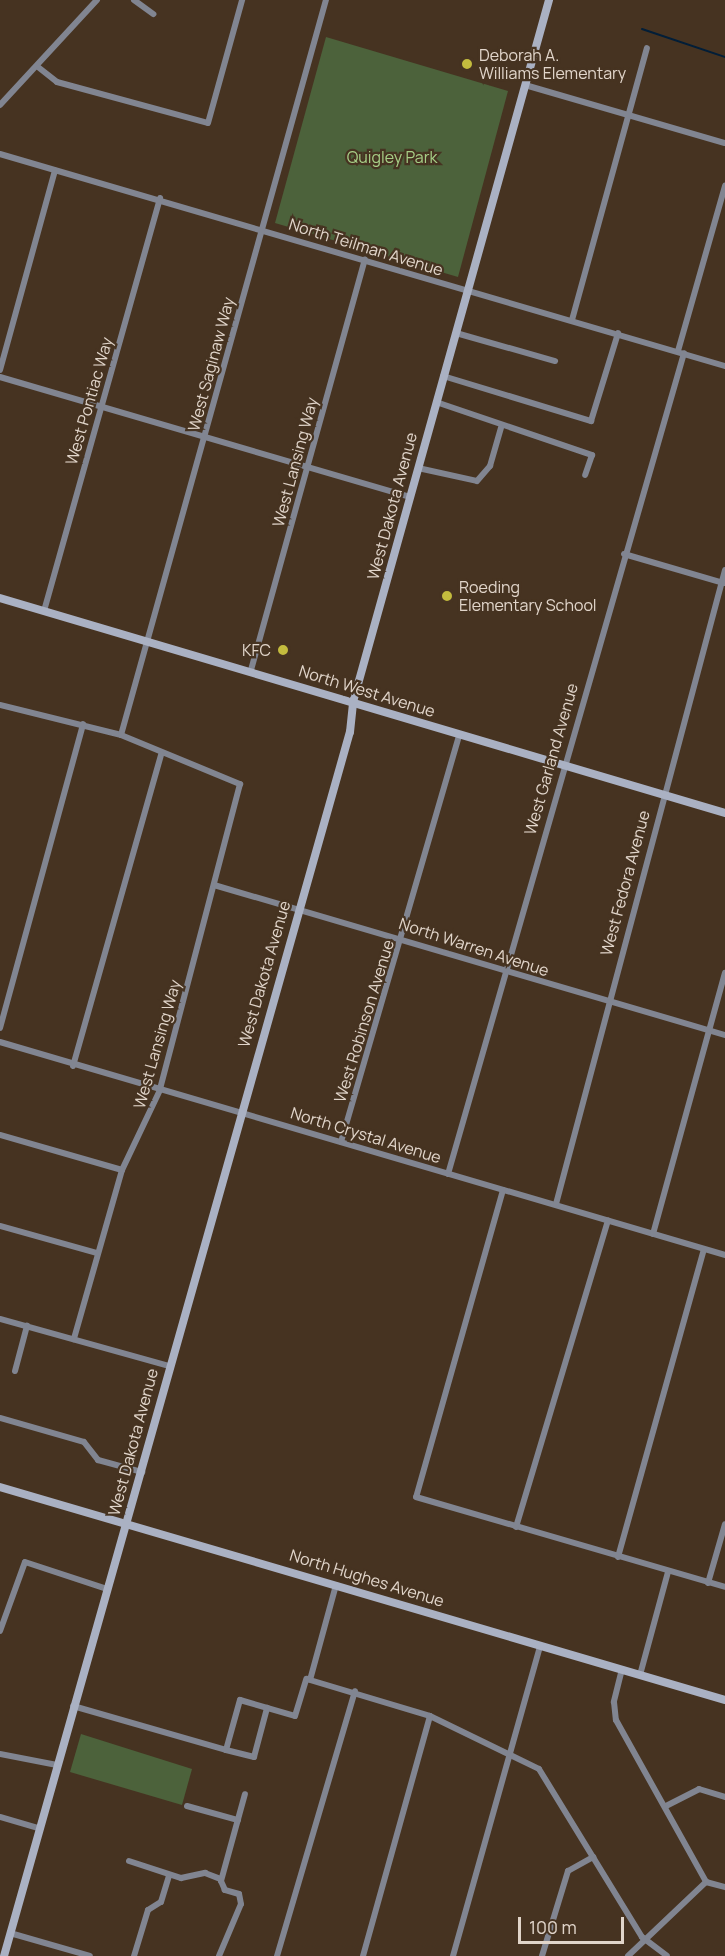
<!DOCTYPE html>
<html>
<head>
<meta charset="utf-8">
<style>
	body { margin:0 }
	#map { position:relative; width:725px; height:1956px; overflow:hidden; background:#463321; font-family:Manrope,sans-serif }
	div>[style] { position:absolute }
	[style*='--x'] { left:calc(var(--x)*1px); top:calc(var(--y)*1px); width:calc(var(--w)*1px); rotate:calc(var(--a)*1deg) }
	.green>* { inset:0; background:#4c623b }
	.stream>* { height:2px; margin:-1px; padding:0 1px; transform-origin:1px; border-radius:1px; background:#021e38 }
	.street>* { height:6px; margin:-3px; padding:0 3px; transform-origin:3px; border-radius:3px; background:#818591 }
	.secondary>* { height:8px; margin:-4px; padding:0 4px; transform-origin:4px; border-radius:4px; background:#aab1c3 }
	.dots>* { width:16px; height:16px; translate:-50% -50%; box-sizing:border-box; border:3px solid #463321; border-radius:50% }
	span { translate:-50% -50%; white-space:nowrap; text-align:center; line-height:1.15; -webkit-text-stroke:4.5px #463321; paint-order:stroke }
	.poi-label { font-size:16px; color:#e1d5ca }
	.left { translate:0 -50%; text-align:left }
	.right { translate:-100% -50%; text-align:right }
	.park-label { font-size:16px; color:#a7cf87 }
	.street-label { font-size:16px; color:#e1d5ca }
	.scale { position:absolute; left:518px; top:1917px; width:106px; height:27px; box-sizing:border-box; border:3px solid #e1d5ca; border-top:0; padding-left:8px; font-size:18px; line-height:21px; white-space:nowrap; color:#e1d5ca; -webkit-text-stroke:4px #463321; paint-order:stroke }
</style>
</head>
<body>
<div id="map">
	<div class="green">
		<div style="clip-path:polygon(326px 37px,508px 91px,458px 277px,275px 223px)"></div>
		<div style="clip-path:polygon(81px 1734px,192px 1769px,182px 1805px,70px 1772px)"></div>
	</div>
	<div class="stream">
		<div style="--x:642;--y:29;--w:88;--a:18.6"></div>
	</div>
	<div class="street">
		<div style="--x:134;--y:0;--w:24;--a:36"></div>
		<div style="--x:38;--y:67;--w:24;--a:38"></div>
		<div style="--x:57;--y:82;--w:156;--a:15.2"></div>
		<div style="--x:208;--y:123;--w:128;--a:-74.5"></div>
		<div style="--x:525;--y:85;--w:208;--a:16.2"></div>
		<div style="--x:0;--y:105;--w:143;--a:-47.3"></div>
		<div style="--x:0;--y:154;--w:755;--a:16.3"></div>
		<div style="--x:572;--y:320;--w:282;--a:-74.6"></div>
		<div style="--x:456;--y:333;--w:103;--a:15.8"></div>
		<div style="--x:678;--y:351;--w:172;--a:-74.1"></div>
		<div style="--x:0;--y:370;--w:207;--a:-74.6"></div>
		<div style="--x:443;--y:376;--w:155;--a:16.9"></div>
		<div style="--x:591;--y:421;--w:92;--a:-72.9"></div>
		<div style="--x:0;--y:377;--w:427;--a:16.3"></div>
		<div style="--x:436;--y:402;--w:165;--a:18.8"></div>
		<div style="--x:592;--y:455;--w:21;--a:109"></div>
		<div style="--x:418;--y:468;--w:60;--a:12.4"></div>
		<div style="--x:477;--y:481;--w:20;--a:-49"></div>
		<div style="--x:490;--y:466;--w:40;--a:-74"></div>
		<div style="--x:624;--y:554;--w:104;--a:16.2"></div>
		<div style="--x:44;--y:611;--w:429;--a:-74.3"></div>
		<div style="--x:251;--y:670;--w:426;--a:-74.5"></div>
		<div style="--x:0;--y:705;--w:125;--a:13.9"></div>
		<div style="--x:121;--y:735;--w:129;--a:22.4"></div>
		<div style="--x:240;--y:784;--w:316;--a:104.7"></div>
		<div style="--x:160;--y:1090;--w:89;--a:115.4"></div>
		<div style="--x:122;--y:1170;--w:176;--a:105.9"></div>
		<div style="--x:121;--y:735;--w:763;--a:-74.42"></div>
		<div style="--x:214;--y:885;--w:533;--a:16.36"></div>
		<div style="--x:0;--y:1028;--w:315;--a:-74.7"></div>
		<div style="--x:0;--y:1042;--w:756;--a:16.37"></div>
		<div style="--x:73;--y:1066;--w:324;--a:-74.2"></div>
		<div style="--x:0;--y:1135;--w:127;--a:16"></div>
		<div style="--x:341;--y:1142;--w:424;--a:-73.8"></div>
		<div style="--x:448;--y:1174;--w:854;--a:-73.96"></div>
		<div style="--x:503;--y:1190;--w:319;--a:105.8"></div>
		<div style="--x:416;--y:1497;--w:322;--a:16.2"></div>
		<div style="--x:556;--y:1204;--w:656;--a:-75.07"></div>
		<div style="--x:0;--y:1226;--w:101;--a:15.6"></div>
		<div style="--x:653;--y:1234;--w:271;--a:-74.6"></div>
		<div style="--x:0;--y:1319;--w:175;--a:15.5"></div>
		<div style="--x:15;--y:1371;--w:47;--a:-75.1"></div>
		<div style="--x:0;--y:1418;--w:87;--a:15.9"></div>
		<div style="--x:84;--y:1442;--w:23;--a:52"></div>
		<div style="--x:98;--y:1460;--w:46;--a:15.3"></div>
		<div style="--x:516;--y:1527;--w:320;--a:-73.3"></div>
		<div style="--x:618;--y:1557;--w:319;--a:-74.4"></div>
		<div style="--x:708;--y:1583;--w:61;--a:-73.9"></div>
		<div style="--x:336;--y:1585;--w:98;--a:105.3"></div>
		<div style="--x:310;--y:1680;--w:125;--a:16.7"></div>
		<div style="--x:430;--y:1716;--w:121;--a:25.9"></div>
		<div style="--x:539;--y:1769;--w:197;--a:58.5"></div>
		<div style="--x:642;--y:1937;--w:31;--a:37"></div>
		<div style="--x:0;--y:1631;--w:73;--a:-70.1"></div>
		<div style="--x:25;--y:1562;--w:86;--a:18.2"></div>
		<div style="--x:622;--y:1669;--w:34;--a:104"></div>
		<div style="--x:614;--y:1702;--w:18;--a:84"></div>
		<div style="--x:616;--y:1720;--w:185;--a:60.9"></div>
		<div style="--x:706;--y:1882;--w:20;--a:15"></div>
		<div style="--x:640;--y:1675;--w:107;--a:-74.8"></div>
		<div style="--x:73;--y:1706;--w:159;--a:16"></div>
		<div style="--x:226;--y:1750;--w:52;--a:-74.4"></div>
		<div style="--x:240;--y:1700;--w:57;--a:16.2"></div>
		<div style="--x:295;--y:1716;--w:39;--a:-73"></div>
		<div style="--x:226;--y:1750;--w:29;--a:14"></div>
		<div style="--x:254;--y:1757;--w:51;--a:-75.1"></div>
		<div style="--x:0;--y:1754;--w:58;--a:10.9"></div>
		<div style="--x:187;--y:1806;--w:53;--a:15.4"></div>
		<div style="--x:666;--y:1806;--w:37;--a:-27"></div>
		<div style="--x:699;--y:1789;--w:27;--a:17"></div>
		<div style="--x:0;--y:1817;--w:40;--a:16"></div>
		<div style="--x:129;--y:1861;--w:55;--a:18.1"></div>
		<div style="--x:181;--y:1878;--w:25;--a:-12"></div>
		<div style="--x:205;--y:1873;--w:17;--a:21"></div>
		<div style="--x:10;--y:1933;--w:83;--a:16"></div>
		<div style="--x:134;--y:1956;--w:48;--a:-73.1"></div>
		<div style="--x:148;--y:1910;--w:15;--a:-32"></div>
		<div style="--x:161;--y:1902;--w:28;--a:-73"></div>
		<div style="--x:219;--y:1956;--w:56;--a:-67.1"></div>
		<div style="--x:241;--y:1904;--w:10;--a:-101"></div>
		<div style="--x:239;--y:1894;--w:15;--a:-164"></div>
		<div style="--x:225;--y:1890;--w:10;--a:-114"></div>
		<div style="--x:221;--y:1881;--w:90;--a:-74.6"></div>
		<div style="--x:277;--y:1956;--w:276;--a:-73.6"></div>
		<div style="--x:363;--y:1956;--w:249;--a:-74.4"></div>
		<div style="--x:453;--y:1956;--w:321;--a:-74.3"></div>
		<div style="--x:542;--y:1956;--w:89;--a:-73"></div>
		<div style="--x:568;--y:1871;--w:29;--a:-29"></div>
		<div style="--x:628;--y:1956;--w:108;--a:-43.5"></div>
	</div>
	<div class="secondary">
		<div style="--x:0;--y:598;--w:756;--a:16.52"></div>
		<div style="--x:0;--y:1487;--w:756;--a:16.37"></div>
		<div style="--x:4;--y:1956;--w:1272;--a:-74.22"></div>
		<div style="--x:350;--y:732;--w:30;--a:-84"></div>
		<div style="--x:353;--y:702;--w:729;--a:-74.4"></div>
	</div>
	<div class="dots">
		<div style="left:467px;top:64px;background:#c4bc3e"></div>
		<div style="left:447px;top:596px;background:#c4bc3e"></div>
		<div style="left:283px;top:650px;background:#c4bc3e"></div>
	</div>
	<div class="poi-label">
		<span class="left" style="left:479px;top:64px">Deborah A.<br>Williams Elementary</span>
		<span class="left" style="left:459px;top:596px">Roeding<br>Elementary School</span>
		<span class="right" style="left:271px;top:650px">KFC</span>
	</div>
	<div class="park-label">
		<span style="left:392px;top:157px">Quigley Park</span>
	</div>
	<div class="street-label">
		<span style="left:366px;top:247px;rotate:17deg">North Teilman Avenue</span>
		<span style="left:211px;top:364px;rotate:-75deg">West Saginaw Way</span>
		<span style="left:89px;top:401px;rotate:-74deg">West Pontiac Way</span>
		<span style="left:295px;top:462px;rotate:-75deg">West Lansing Way</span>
		<span style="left:392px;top:506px;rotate:-75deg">West Dakota Avenue</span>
		<span style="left:367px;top:691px;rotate:17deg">North West Avenue</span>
		<span style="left:551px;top:759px;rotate:-74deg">West Garland Avenue</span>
		<span style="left:625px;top:883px;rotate:-75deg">West Fedora Avenue</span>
		<span style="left:474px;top:947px;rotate:18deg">North Warren Avenue</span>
		<span style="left:264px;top:974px;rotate:-74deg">West Dakota Avenue</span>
		<span style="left:364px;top:1021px;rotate:-73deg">West Robinson Avenue</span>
		<span style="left:157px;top:1044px;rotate:-74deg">West Lansing Way</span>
		<span style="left:366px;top:1135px;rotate:17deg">North Crystal Avenue</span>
		<span style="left:133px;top:1442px;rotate:-75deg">West Dakota Avenue</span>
		<span style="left:367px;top:1578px;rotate:17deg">North Hughes Avenue</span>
	</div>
	<div class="scale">100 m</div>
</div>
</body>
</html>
